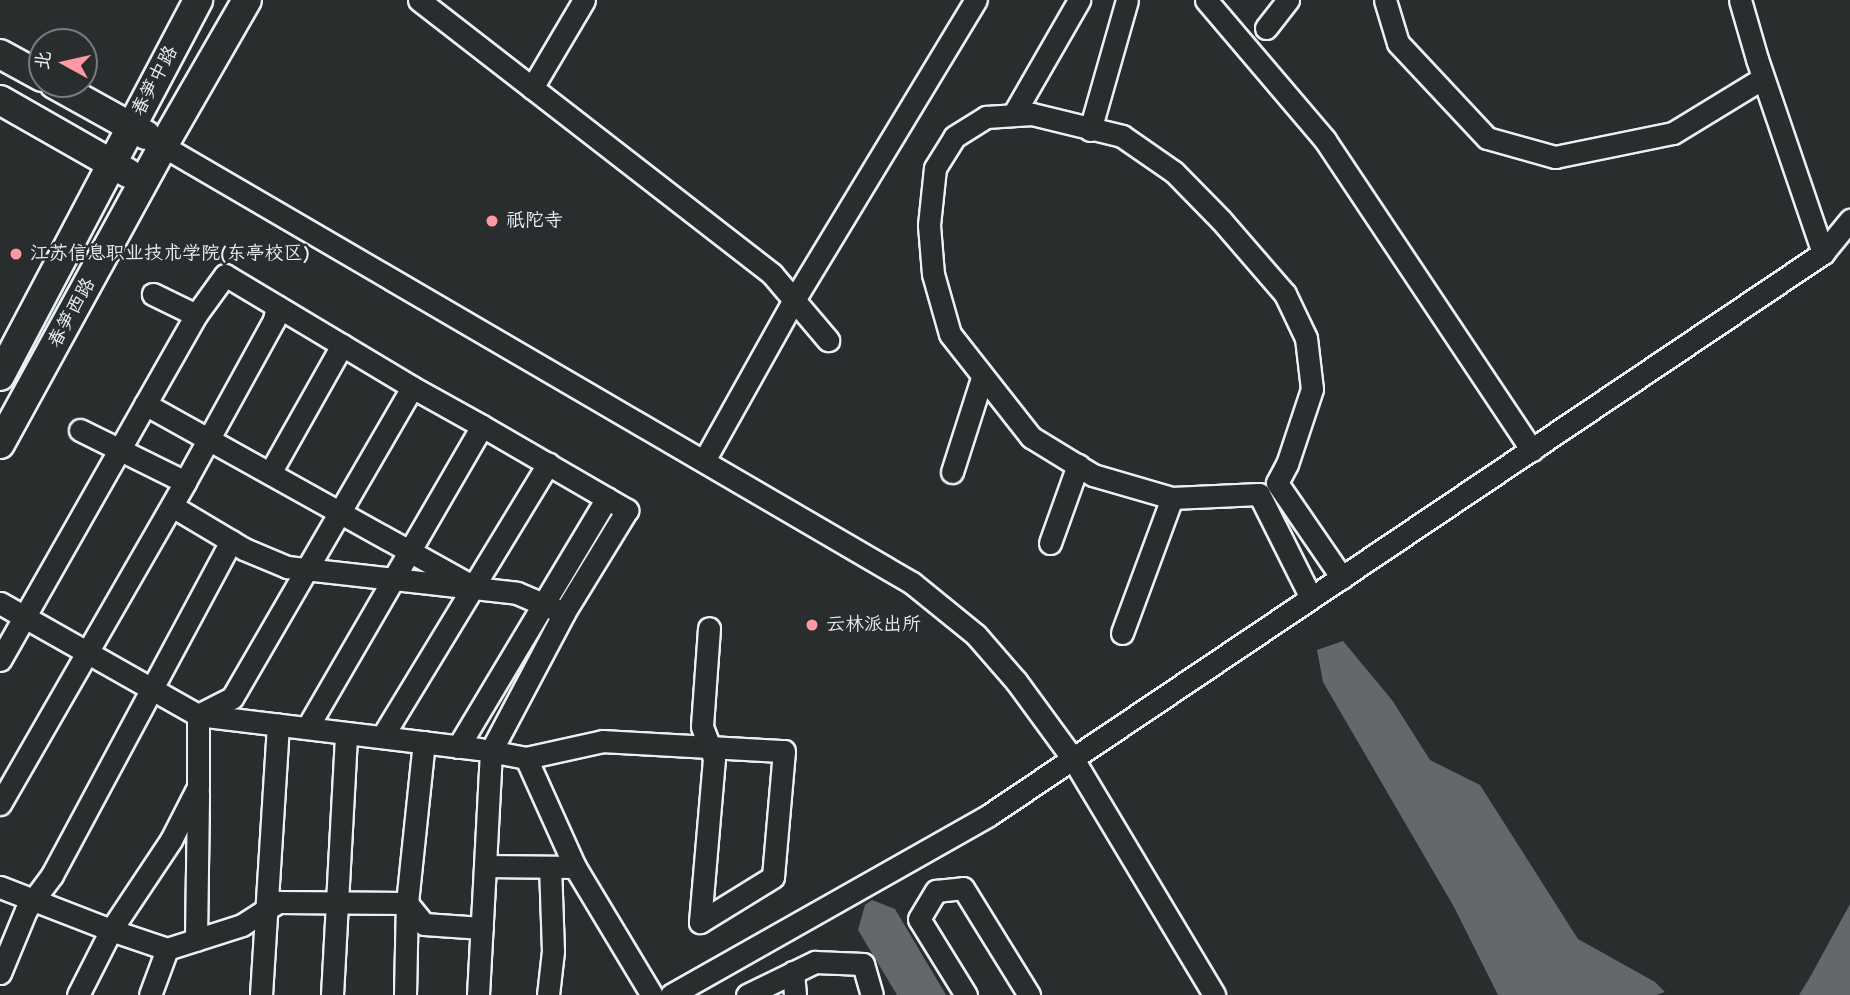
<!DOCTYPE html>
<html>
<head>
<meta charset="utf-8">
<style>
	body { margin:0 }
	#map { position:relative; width:1850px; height:995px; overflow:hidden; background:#2a2d2e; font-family:"Balsamiq Sans","LXGW WenKai TC",sans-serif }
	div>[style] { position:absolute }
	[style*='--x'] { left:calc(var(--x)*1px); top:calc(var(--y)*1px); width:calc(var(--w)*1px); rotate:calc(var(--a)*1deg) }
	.water>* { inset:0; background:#63686b }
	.roads { filter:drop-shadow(2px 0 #e8f1f8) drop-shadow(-2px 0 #e8f1f8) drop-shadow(0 2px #e8f1f8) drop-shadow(0 -2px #e8f1f8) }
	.minor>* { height:21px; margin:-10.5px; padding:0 10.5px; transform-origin:10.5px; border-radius:10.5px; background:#2a2d2e }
	.major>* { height:28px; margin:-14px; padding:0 14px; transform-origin:14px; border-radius:14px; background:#2a2d2e }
	.dots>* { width:19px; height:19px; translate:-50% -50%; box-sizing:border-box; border:4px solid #2a2d2e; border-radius:50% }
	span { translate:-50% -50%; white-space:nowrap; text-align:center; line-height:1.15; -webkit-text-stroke:5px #2a2d2e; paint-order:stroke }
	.street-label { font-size:19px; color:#e8f1f8 }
	.poi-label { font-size:19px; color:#e8f1f8 }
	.left { translate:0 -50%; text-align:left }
	.north { position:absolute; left:28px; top:28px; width:70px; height:70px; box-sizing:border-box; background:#2a2d2e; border:2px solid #767b7f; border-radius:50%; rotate:278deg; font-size:19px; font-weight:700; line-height:28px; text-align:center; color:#e8f1f8 }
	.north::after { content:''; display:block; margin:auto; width:24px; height:32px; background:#ff9aa2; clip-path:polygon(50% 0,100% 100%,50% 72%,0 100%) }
</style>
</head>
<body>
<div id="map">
	<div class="water">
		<div style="clip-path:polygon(1343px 641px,1392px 700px,1430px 760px,1480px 785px,1578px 939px,1655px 982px,1665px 992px,1656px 995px,1498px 995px,1454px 907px,1323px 682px,1317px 650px)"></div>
		<div style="clip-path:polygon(872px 900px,895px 909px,946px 995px,897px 995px,858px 930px,865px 905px)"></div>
		<div style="clip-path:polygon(1850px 904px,1850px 995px,1799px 995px,1809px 979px)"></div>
	</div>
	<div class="roads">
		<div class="minor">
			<div style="--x:419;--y:0;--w:447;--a:37.8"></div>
			<div style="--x:772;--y:274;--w:87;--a:49.7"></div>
			<div style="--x:1206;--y:0;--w:184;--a:49.6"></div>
			<div style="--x:1325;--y:140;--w:373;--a:56.3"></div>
			<div style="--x:1385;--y:0;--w:45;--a:73.2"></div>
			<div style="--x:1398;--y:43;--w:130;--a:46.9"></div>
			<div style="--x:1487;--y:138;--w:71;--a:15.6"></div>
			<div style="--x:1555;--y:157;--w:120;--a:-11.5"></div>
			<div style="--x:1673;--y:133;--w:105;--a:-31.4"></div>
			<div style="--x:1740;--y:0;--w:61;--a:73.9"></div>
			<div style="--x:1757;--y:59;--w:205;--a:71.2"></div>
			<div style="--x:1266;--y:28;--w:36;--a:-52"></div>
			<div style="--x:532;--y:88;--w:102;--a:-59.4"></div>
			<div style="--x:1013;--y:115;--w:133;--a:-60.1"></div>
			<div style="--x:1090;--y:130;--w:135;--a:-74.1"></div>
			<div style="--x:163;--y:146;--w:867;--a:30.26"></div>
			<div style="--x:912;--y:583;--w:82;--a:39.1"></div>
			<div style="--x:976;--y:635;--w:61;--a:49"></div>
			<div style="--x:1016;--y:681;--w:97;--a:53.8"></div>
			<div style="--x:1073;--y:759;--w:275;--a:59.1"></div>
			<div style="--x:145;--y:404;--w:368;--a:29.1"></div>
			<div style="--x:482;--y:426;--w:168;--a:30.1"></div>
			<div style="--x:627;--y:510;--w:121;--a:121.5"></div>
			<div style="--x:564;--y:613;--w:156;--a:117.9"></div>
			<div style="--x:491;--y:751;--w:115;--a:93"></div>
			<div style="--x:80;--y:430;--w:117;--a:26.3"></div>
			<div style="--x:705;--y:459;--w:182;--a:-60.8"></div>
			<div style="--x:794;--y:300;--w:351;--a:-58.8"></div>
			<div style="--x:952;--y:472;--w:99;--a:-72.3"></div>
			<div style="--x:270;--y:473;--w:147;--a:-60.6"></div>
			<div style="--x:1172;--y:498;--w:87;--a:-2.6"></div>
			<div style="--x:1259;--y:494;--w:116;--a:63.4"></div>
			<div style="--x:172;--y:506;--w:84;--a:30.8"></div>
			<div style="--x:244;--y:549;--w:47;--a:22.7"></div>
			<div style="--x:287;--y:567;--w:231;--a:6.4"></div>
			<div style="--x:517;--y:593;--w:51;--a:23.1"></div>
			<div style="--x:1050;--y:543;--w:83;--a:-70.3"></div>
			<div style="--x:0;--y:603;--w:227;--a:29.5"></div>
			<div style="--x:198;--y:715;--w:283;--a:6.9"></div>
			<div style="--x:479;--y:749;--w:48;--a:10.8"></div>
			<div style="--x:526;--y:758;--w:120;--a:65.8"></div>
			<div style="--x:575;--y:867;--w:149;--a:59"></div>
			<div style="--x:1122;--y:633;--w:144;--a:-69.7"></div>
			<div style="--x:1172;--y:498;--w:82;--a:-163.8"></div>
			<div style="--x:1093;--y:475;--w:73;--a:-148.5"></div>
			<div style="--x:1031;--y:437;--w:131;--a:-128.2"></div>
			<div style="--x:950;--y:334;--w:62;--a:-105.8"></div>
			<div style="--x:933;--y:274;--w:49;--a:-94.7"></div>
			<div style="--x:929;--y:225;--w:57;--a:-84"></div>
			<div style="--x:935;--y:168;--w:36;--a:-58"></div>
			<div style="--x:954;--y:137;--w:38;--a:-32"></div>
			<div style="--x:986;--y:117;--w:46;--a:-3.7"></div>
			<div style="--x:1032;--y:114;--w:93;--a:13.7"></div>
			<div style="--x:1122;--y:136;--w:63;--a:34.7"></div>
			<div style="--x:1174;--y:172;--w:67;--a:45.6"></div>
			<div style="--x:1221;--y:220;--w:98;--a:49.1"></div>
			<div style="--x:1285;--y:294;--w:49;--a:64.5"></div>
			<div style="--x:1306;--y:338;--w:51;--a:83.3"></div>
			<div style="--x:1312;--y:389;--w:79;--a:108.4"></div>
			<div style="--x:1287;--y:464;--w:21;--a:118"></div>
			<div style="--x:1277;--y:483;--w:115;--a:55.6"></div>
			<div style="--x:0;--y:660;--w:397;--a:-60.4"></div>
			<div style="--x:196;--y:315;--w:48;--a:-154"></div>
			<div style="--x:307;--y:728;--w:349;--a:-59.9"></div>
			<div style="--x:482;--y:426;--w:80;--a:-150.9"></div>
			<div style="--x:382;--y:737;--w:320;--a:-58.7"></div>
			<div style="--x:458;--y:747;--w:290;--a:-59.1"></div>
			<div style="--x:526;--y:758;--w:79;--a:-12.4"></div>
			<div style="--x:603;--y:741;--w:181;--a:3.2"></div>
			<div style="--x:784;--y:751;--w:126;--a:95"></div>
			<div style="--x:773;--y:877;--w:86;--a:148.3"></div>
			<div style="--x:0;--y:804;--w:371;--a:-60.1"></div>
			<div style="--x:185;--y:482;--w:185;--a:-61.2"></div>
			<div style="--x:274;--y:320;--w:14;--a:-78"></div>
			<div style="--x:0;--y:887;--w:119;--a:21.2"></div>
			<div style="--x:111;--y:930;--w:73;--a:116.9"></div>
			<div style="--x:700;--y:922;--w:165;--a:-85.1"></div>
			<div style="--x:714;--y:758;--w:34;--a:-111"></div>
			<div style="--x:702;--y:726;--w:98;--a:-85.9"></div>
			<div style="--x:196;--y:940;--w:147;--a:-89.2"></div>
			<div style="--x:167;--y:949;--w:59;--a:-161.3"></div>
			<div style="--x:111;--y:930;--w:108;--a:-56.3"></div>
			<div style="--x:171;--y:840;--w:59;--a:-63"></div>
			<div style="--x:198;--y:787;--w:72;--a:-90"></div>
			<div style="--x:198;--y:715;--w:38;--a:-27"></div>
			<div style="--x:232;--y:698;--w:359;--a:-59.9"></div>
			<div style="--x:412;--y:387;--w:218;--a:-149.1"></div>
			<div style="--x:225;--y:275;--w:49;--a:125.9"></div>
			<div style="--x:793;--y:972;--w:23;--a:85"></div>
			<div style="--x:0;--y:973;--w:68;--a:-67.6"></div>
			<div style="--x:26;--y:910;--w:44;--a:-53.4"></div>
			<div style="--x:52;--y:875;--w:379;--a:-61.8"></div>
			<div style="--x:150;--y:995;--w:49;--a:-69.7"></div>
			<div style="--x:167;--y:949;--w:79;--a:-17.7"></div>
			<div style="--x:242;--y:925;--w:43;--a:-32.6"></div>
			<div style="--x:278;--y:902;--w:129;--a:0.4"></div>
			<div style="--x:407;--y:903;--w:27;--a:51"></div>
			<div style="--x:424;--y:924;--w:58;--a:3.9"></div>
			<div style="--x:261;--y:995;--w:271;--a:-86.4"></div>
			<div style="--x:332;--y:995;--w:262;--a:-86.9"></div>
			<div style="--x:405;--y:995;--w:92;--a:-88.8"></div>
			<div style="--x:407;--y:903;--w:162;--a:-84"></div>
			<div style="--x:478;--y:995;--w:129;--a:-86.9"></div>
			<div style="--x:485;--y:866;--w:90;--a:0.6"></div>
			<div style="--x:548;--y:995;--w:44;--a:-83.5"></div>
			<div style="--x:553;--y:951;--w:84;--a:-92"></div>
			<div style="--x:671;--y:995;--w:365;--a:-29.5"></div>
			<div style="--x:989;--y:815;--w:1006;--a:-33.97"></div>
			<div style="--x:1823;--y:253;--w:43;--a:-50.7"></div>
			<div style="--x:747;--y:995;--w:76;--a:-25.9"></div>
			<div style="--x:815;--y:962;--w:48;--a:2.4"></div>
			<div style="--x:863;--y:964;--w:32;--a:74"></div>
			<div style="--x:966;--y:995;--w:89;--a:-121.7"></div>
			<div style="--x:919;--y:919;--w:33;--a:-59"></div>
			<div style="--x:936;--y:891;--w:27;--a:-6"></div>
			<div style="--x:963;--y:888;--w:126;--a:58.3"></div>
		</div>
		<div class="major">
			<div style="--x:0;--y:54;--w:48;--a:28.7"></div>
			<div style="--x:54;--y:84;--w:105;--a:29"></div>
			<div style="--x:0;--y:100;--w:147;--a:29.7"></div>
			<div style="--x:0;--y:376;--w:425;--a:-62.2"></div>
			<div style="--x:0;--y:444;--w:340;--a:-61.3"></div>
			<div style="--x:163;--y:146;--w:168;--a:-60.1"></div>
		</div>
	</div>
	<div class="dots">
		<div style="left:492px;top:221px;background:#ff9aa2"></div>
		<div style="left:16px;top:254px;background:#ff9aa2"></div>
		<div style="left:812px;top:625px;background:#ff9aa2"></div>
	</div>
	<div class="street-label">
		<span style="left:155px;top:81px;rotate:-62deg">春笋中路</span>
		<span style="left:72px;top:313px;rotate:-61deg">春笋西路</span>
	</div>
	<div class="poi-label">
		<span class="left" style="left:506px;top:221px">祇陀寺</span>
		<span class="left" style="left:30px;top:254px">江苏信息职业技术学院(东亭校区)</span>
		<span class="left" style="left:826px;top:625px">云林派出所</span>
	</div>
	<div class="north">北</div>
</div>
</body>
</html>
